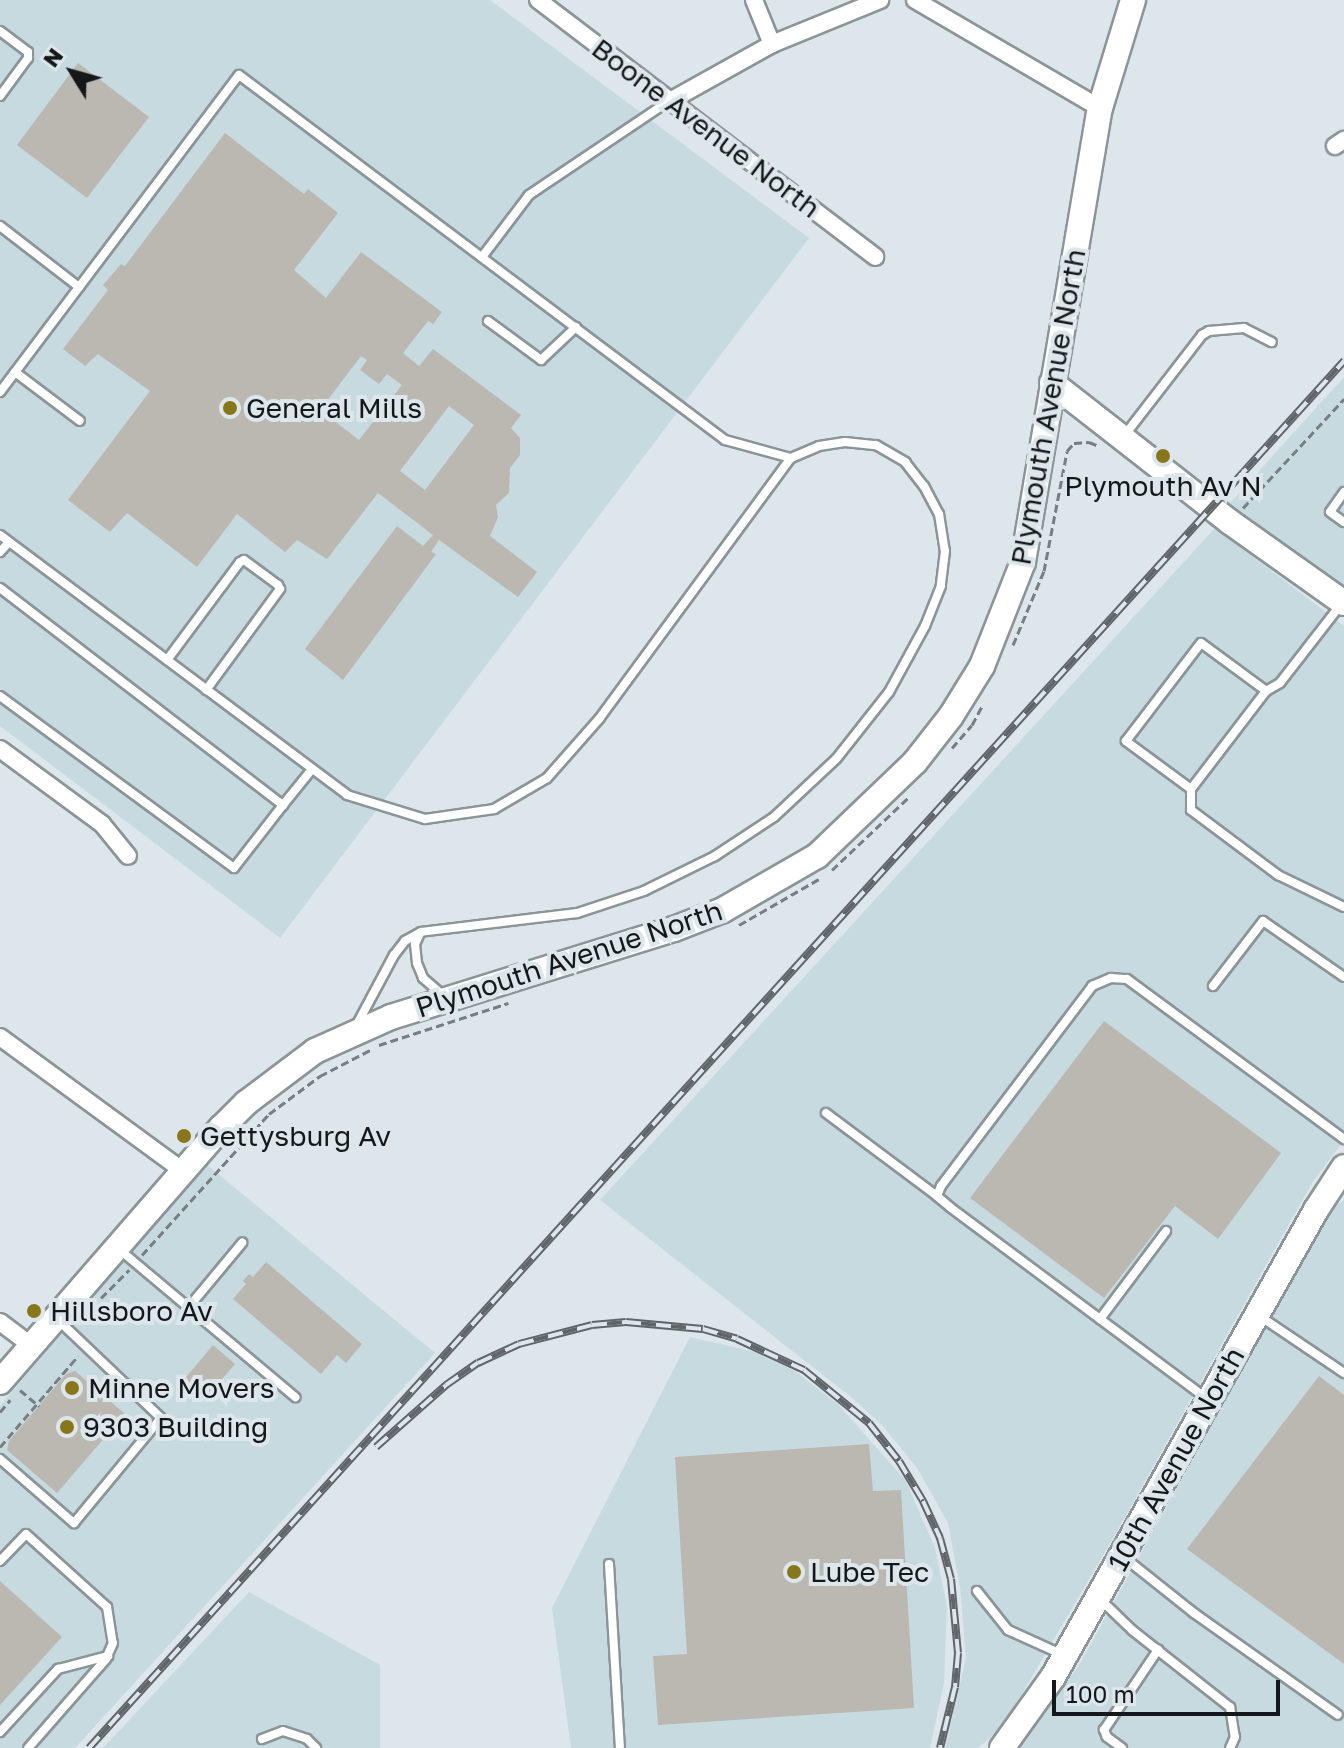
<!DOCTYPE html>
<html>
<head>
<meta charset="utf-8">
<style>
	body { margin:0 }
	#map { position:relative; width:1344px; height:1748px; overflow:hidden; background:#dde7eb; font-family:"Golos Text",sans-serif }
	div>[style] { position:absolute }
	[style*='--x'] { left:calc(var(--x)*1px); top:calc(var(--y)*1px); width:calc(var(--w)*1px); rotate:calc(var(--a)*1deg) }
	.built>* { inset:0; background:#c7dae0 }
	.building>* { inset:0; background:#bab8b0 }
	.path>* { height:3px; margin-top:-1.5px; transform-origin:0; background:repeating-linear-gradient(90deg,#777d80 0 8px,transparent 0 12px) }
	.roads { filter:drop-shadow(2px 0 #8b9598) drop-shadow(-2px 0 #8b9598) drop-shadow(0 2px #8b9598) drop-shadow(0 -2px #8b9598) }
	.lane>* { height:8px; margin:-4px; padding:0 4px; transform-origin:4px; border-radius:4px; background:#fff }
	.street>* { height:16px; margin:-8px; padding:0 8px; transform-origin:8px; border-radius:8px; background:#fff }
	.secondary>* { height:24px; margin:-12px; padding:0 12px; transform-origin:12px; border-radius:12px; background:#fff }
	.rail>* { height:8px; margin-top:-4px; transform-origin:0; background:repeating-linear-gradient(90deg,#dde7eb 0 15px,#5f6568 0 30px); box-sizing:border-box; border-block:2px solid #5f6568 }
	.dots>* { width:22px; height:22px; translate:-50% -50%; box-sizing:border-box; border:4px solid #dde7eb; border-radius:50% }
	span { translate:-50% -50%; white-space:nowrap; text-align:center; line-height:1.15; -webkit-text-stroke:8px #dde7eb; paint-order:stroke }
	.street-label { font-size:28px; color:#15181a }
	.poi-label { font-size:28px; color:#15181a }
	.left { translate:0 -50%; text-align:left }
	.north { position:absolute; left:32px; top:32px; width:80px; height:80px; -webkit-text-stroke:6px #dde7eb; paint-order:stroke; rotate:307deg; font-size:22px; font-weight:700; line-height:32px; text-align:center; color:#15181a }
	.north::after { content:''; display:block; margin:auto; width:28px; height:36px; background:#15181a; clip-path:polygon(50% 0,100% 100%,50% 72%,0 100%) }
	.scale { position:absolute; left:1052px; top:1680px; width:228px; height:36px; box-sizing:border-box; border:4px solid #15181a; border-top:0; padding-left:10px; font-size:24px; line-height:28px; white-space:nowrap; color:#15181a; -webkit-text-stroke:6px #dde7eb; paint-order:stroke }
</style>
</head>
<body>
<div id="map">
	<div class="built">
		<div style="clip-path:polygon(0 0,490px 0,809px 238px,280px 938px,0 726px)"></div>
		<div style="clip-path:polygon(1344px 377px,1344px 588px,1230px 503px)"></div>
		<div style="clip-path:polygon(1215px 528px,1344px 626px,1344px 1140px,1312px 1183px,1116px 1533px,1016px 1704px,991px 1737px,978px 1748px,945px 1748px,966px 1658px,960px 1587px,948px 1523px,917px 1468px,882px 1425px,851px 1397px,600px 1200px)"></div>
		<div style="clip-path:polygon(205px 1163px,435px 1353px,75px 1748px,0 1748px,0 1406px)"></div>
		<div style="clip-path:polygon(1344px 1200px,1344px 1748px,1019px 1748px,1078px 1667px,1331px 1209px)"></div>
		<div style="clip-path:polygon(690px 1337px,755px 1352px,795px 1371px,839px 1405px,906px 1481px,935px 1548px,947px 1607px,944px 1683px,930px 1748px,571px 1748px,552px 1608px)"></div>
		<div style="clip-path:polygon(249px 1592px,380px 1665px,380px 1748px,103px 1748px)"></div>
	</div>
	<div class="building">
		<div style="clip-path:polygon(78px 63px,149px 117px,87px 198px,17px 145px)"></div>
		<div style="clip-path:polygon(evenodd,225px 133px,304px 194px,308px 189px,338px 213px,294px 270px,326px 298px,361px 252px,442px 312px,433px 324px,428px 321px,403px 353px,419px 366px,433px 349px,521px 415px,511px 428px,520px 438px,520px 455px,510px 468px,509px 493px,496px 505px,498px 517px,490px 536px,537px 572px,518px 597px,439px 540px,431px 552px,436px 554px,343px 680px,305px 649px,397px 526px,423px 546px,433px 535px,378px 493px,327px 559px,297px 540px,285px 552px,237px 514px,197px 567px,127px 513px,110px 532px,68px 500px,150px 391px,98px 354px,85px 366px,63px 349px,108px 290px,103px 285px,121px 264px,125px 266px,225px 133px,361px 356px,367px 360px,360px 370px,379px 384px,387px 374px,402px 385px,359px 440px,320px 410px,361px 356px,225px 133px,449px 406px,474px 425px,425px 490px,400px 471px,449px 406px)"></div>
		<div style="clip-path:polygon(1104px 1021px,1281px 1153px,1218px 1239px,1175px 1206px,1104px 1298px,970px 1198px)"></div>
		<div style="clip-path:polygon(266px 1262px,362px 1344px,346px 1363px,337px 1355px,321px 1374px,233px 1299px,246px 1284px,243px 1281px,249px 1274px,253px 1277px)"></div>
		<div style="clip-path:polygon(213px 1345px,235px 1364px,204px 1400px,182px 1382px)"></div>
		<div style="clip-path:polygon(75px 1371px,125px 1414px,57px 1493px,7px 1450px,9px 1441px,66px 1374px)"></div>
		<div style="clip-path:polygon(1319px 1376px,1344px 1395px,1344px 1664px,1187px 1549px)"></div>
		<div style="clip-path:polygon(869px 1444px,873px 1491px,901px 1490px,914px 1708px,658px 1725px,653px 1656px,687px 1654px,675px 1457px)"></div>
		<div style="clip-path:polygon(0 1581px,62px 1637px,0 1705px)"></div>
	</div>
	<div class="path">
		<div style="--x:1243;--y:508;--w:149;--a:-47.2"></div>
		<div style="--x:1013;--y:645;--w:80;--a:-67.3"></div>
		<div style="--x:1044;--y:571;--w:122;--a:-79.1"></div>
		<div style="--x:1067;--y:451;--w:11;--a:-49"></div>
		<div style="--x:1074;--y:443;--w:15;--a:-4"></div>
		<div style="--x:1089;--y:442;--w:11;--a:22"></div>
		<div style="--x:952;--y:748;--w:30;--a:-49"></div>
		<div style="--x:972;--y:725;--w:21;--a:-62"></div>
		<div style="--x:832;--y:870;--w:108;--a:-43.5"></div>
		<div style="--x:739;--y:925;--w:92;--a:-29.9"></div>
		<div style="--x:379;--y:1045;--w:136;--a:-18"></div>
		<div style="--x:142;--y:1255;--w:190;--a:-48"></div>
		<div style="--x:269;--y:1114;--w:64;--a:-36.7"></div>
		<div style="--x:320;--y:1076;--w:59;--a:-27.4"></div>
		<div style="--x:101;--y:1298;--w:40;--a:-45"></div>
		<div style="--x:20;--y:1390;--w:25;--a:40"></div>
		<div style="--x:0;--y:1412;--w:16;--a:-50"></div>
		<div style="--x:0;--y:1447;--w:120;--a:-49.4"></div>
	</div>
	<div class="roads">
		<div class="lane">
			<div style="--x:0;--y:31;--w:35;--a:37"></div>
			<div style="--x:28;--y:52;--w:6;--a:90"></div>
			<div style="--x:28;--y:58;--w:47;--a:126.4"></div>
			<div style="--x:0;--y:226;--w:100;--a:37.7"></div>
			<div style="--x:482;--y:257;--w:78;--a:-52.8"></div>
			<div style="--x:529;--y:195;--w:169;--a:-33.9"></div>
			<div style="--x:488;--y:321;--w:66;--a:36.3"></div>
			<div style="--x:541;--y:360;--w:48;--a:-43.3"></div>
			<div style="--x:15;--y:372;--w:81;--a:37"></div>
			<div style="--x:0;--y:392;--w:397;--a:-53"></div>
			<div style="--x:239;--y:75;--w:608;--a:36.91"></div>
			<div style="--x:725;--y:440;--w:68;--a:15.3"></div>
			<div style="--x:1124;--y:436;--w:128;--a:-52.3"></div>
			<div style="--x:1202;--y:335;--w:8;--a:-30"></div>
			<div style="--x:1209;--y:331;--w:35;--a:-5"></div>
			<div style="--x:1244;--y:328;--w:31;--a:27"></div>
			<div style="--x:1344;--y:492;--w:24;--a:125"></div>
			<div style="--x:1330;--y:512;--w:17;--a:36"></div>
			<div style="--x:0;--y:535;--w:434;--a:36.8"></div>
			<div style="--x:347;--y:795;--w:82;--a:17.1"></div>
			<div style="--x:425;--y:819;--w:70;--a:-8.2"></div>
			<div style="--x:494;--y:809;--w:61;--a:-30.3"></div>
			<div style="--x:547;--y:778;--w:79;--a:-48.6"></div>
			<div style="--x:599;--y:719;--w:324;--a:-53.7"></div>
			<div style="--x:791;--y:458;--w:30;--a:-23"></div>
			<div style="--x:819;--y:446;--w:26;--a:-9"></div>
			<div style="--x:845;--y:442;--w:31;--a:6"></div>
			<div style="--x:876;--y:445;--w:34;--a:30"></div>
			<div style="--x:905;--y:462;--w:31;--a:52"></div>
			<div style="--x:924;--y:486;--w:32;--a:62"></div>
			<div style="--x:939;--y:514;--w:37;--a:81"></div>
			<div style="--x:945;--y:551;--w:35;--a:97"></div>
			<div style="--x:941;--y:586;--w:43;--a:111.8"></div>
			<div style="--x:925;--y:626;--w:75;--a:118.6"></div>
			<div style="--x:889;--y:692;--w:85;--a:128.3"></div>
			<div style="--x:836;--y:759;--w:85;--a:136.9"></div>
			<div style="--x:774;--y:817;--w:71;--a:146.5"></div>
			<div style="--x:715;--y:856;--w:79;--a:153.8"></div>
			<div style="--x:644;--y:891;--w:71;--a:161.8"></div>
			<div style="--x:577;--y:913;--w:157;--a:173.1"></div>
			<div style="--x:421;--y:932;--w:18;--a:151"></div>
			<div style="--x:405;--y:941;--w:18;--a:128"></div>
			<div style="--x:394;--y:955;--w:83;--a:118.1"></div>
			<div style="--x:0;--y:552;--w:13;--a:-48"></div>
			<div style="--x:0;--y:588;--w:357;--a:37.5"></div>
			<div style="--x:283;--y:805;--w:80;--a:127.9"></div>
			<div style="--x:234;--y:868;--w:290;--a:-143.7"></div>
			<div style="--x:1342;--y:603;--w:101;--a:127.8"></div>
			<div style="--x:1280;--y:683;--w:16;--a:150"></div>
			<div style="--x:1266;--y:691;--w:123;--a:127.4"></div>
			<div style="--x:1191;--y:789;--w:21;--a:90"></div>
			<div style="--x:1191;--y:810;--w:109;--a:36.8"></div>
			<div style="--x:1278;--y:875;--w:73;--a:25.9"></div>
			<div style="--x:167;--y:660;--w:122;--a:-53.3"></div>
			<div style="--x:240;--y:562;--w:4;--a:-27"></div>
			<div style="--x:244;--y:560;--w:42;--a:36.3"></div>
			<div style="--x:278;--y:585;--w:4;--a:63"></div>
			<div style="--x:280;--y:589;--w:125;--a:126.2"></div>
			<div style="--x:1191;--y:789;--w:81;--a:-143.6"></div>
			<div style="--x:1126;--y:741;--w:123;--a:-52.6"></div>
			<div style="--x:1201;--y:643;--w:81;--a:36.4"></div>
			<div style="--x:283;--y:805;--w:46;--a:-51.1"></div>
			<div style="--x:420;--y:933;--w:12;--a:114"></div>
			<div style="--x:415;--y:944;--w:19;--a:84"></div>
			<div style="--x:417;--y:963;--w:16;--a:68"></div>
			<div style="--x:423;--y:978;--w:28;--a:41"></div>
			<div style="--x:1213;--y:986;--w:82;--a:-52.4"></div>
			<div style="--x:1263;--y:921;--w:98;--a:34.7"></div>
			<div style="--x:826;--y:1113;--w:139;--a:36.8"></div>
			<div style="--x:120;--y:1250;--w:229;--a:40"></div>
			<div style="--x:188;--y:1308;--w:85;--a:-50.3"></div>
			<div style="--x:1261;--y:1317;--w:100;--a:34"></div>
			<div style="--x:1100;--y:1319;--w:110;--a:-53.1"></div>
			<div style="--x:1206;--y:1398;--w:319;--a:-143.3"></div>
			<div style="--x:950;--y:1207;--w:17;--a:-140"></div>
			<div style="--x:937;--y:1196;--w:11;--a:-68"></div>
			<div style="--x:941;--y:1186;--w:251;--a:-52.9"></div>
			<div style="--x:1092;--y:986;--w:21;--a:-23"></div>
			<div style="--x:1111;--y:978;--w:16;--a:4"></div>
			<div style="--x:1127;--y:979;--w:270;--a:36.4"></div>
			<div style="--x:0;--y:1459;--w:98;--a:40.9"></div>
			<div style="--x:74;--y:1523;--w:136;--a:-50.4"></div>
			<div style="--x:161;--y:1418;--w:141;--a:-136.4"></div>
			<div style="--x:1125;--y:1558;--w:88;--a:38.6"></div>
			<div style="--x:1194;--y:1613;--w:176;--a:35.3"></div>
			<div style="--x:0;--y:1561;--w:37;--a:-46"></div>
			<div style="--x:26;--y:1534;--w:109;--a:42"></div>
			<div style="--x:107;--y:1607;--w:36;--a:81"></div>
			<div style="--x:113;--y:1643;--w:17;--a:114"></div>
			<div style="--x:106;--y:1659;--w:118;--a:131.2"></div>
			<div style="--x:609;--y:1564;--w:184;--a:86.6"></div>
			<div style="--x:977;--y:1591;--w:50;--a:51.5"></div>
			<div style="--x:1008;--y:1630;--w:58;--a:24.4"></div>
			<div style="--x:1102;--y:1601;--w:42;--a:44"></div>
			<div style="--x:1132;--y:1630;--w:125;--a:38.2"></div>
			<div style="--x:1230;--y:1707;--w:30;--a:81"></div>
			<div style="--x:1235;--y:1737;--w:12;--a:114"></div>
			<div style="--x:0;--y:1732;--w:86;--a:-47.4"></div>
			<div style="--x:58;--y:1669;--w:52;--a:-14.6"></div>
			<div style="--x:262;--y:1739;--w:22;--a:-21"></div>
			<div style="--x:283;--y:1731;--w:25;--a:18"></div>
			<div style="--x:307;--y:1739;--w:13;--a:45"></div>
			<div style="--x:1122;--y:1748;--w:19;--a:-144"></div>
			<div style="--x:1107;--y:1737;--w:8;--a:-113"></div>
			<div style="--x:1104;--y:1730;--w:97;--a:-56"></div>
		</div>
		<div class="street">
			<div style="--x:538;--y:0;--w:424;--a:37.3"></div>
			<div style="--x:754;--y:0;--w:48;--a:67.8"></div>
			<div style="--x:915;--y:0;--w:214;--a:30.3"></div>
			<div style="--x:670;--y:101;--w:117;--a:-29.2"></div>
			<div style="--x:772;--y:44;--w:117;--a:-22.2"></div>
			<div style="--x:1335;--y:146;--w:11;--a:-34"></div>
			<div style="--x:0;--y:749;--w:127;--a:36.3"></div>
			<div style="--x:102;--y:824;--w:41;--a:50.9"></div>
			<div style="--x:0;--y:1037;--w:225;--a:36.2"></div>
			<div style="--x:0;--y:1322;--w:39;--a:37"></div>
		</div>
		<div class="secondary">
			<div style="--x:1052;--y:383;--w:226;--a:38"></div>
			<div style="--x:1230;--y:522;--w:140;--a:35.4"></div>
			<div style="--x:0;--y:1382;--w:338;--a:-49"></div>
			<div style="--x:222;--y:1127;--w:34;--a:-45"></div>
			<div style="--x:246;--y:1103;--w:86;--a:-37"></div>
			<div style="--x:315;--y:1051;--w:83;--a:-24.1"></div>
			<div style="--x:391;--y:1017;--w:296;--a:-17.3"></div>
			<div style="--x:674;--y:929;--w:53;--a:-21.2"></div>
			<div style="--x:723;--y:910;--w:108;--a:-29.9"></div>
			<div style="--x:817;--y:856;--w:136;--a:-43.8"></div>
			<div style="--x:915;--y:762;--w:58;--a:-52"></div>
			<div style="--x:951;--y:716;--w:59;--a:-58.2"></div>
			<div style="--x:982;--y:666;--w:112;--a:-68.5"></div>
			<div style="--x:1023;--y:562;--w:460;--a:-80.4"></div>
			<div style="--x:1100;--y:108;--w:113;--a:-73"></div>
			<div style="--x:1002;--y:1748;--w:87;--a:-54.3"></div>
			<div style="--x:1053;--y:1677;--w:536;--a:-60.61"></div>
			<div style="--x:1316;--y:1210;--w:51;--a:-56.9"></div>
		</div>
	</div>
	<div class="rail">
		<div style="--x:376;--y:1447;--w:94;--a:-41.5"></div>
		<div style="--x:446;--y:1385;--w:39;--a:-35"></div>
		<div style="--x:478;--y:1363;--w:45;--a:-24.9"></div>
		<div style="--x:519;--y:1344;--w:75;--a:-14.6"></div>
		<div style="--x:592;--y:1325;--w:34;--a:-5"></div>
		<div style="--x:626;--y:1322;--w:77;--a:5.2"></div>
		<div style="--x:703;--y:1329;--w:35;--a:16"></div>
		<div style="--x:737;--y:1339;--w:74;--a:24.8"></div>
		<div style="--x:804;--y:1370;--w:84;--a:39.2"></div>
		<div style="--x:869;--y:1423;--w:48;--a:51.7"></div>
		<div style="--x:899;--y:1461;--w:47;--a:59"></div>
		<div style="--x:923;--y:1501;--w:41;--a:65.3"></div>
		<div style="--x:940;--y:1538;--w:42;--a:75"></div>
		<div style="--x:951;--y:1579;--w:74;--a:84.6"></div>
		<div style="--x:958;--y:1653;--w:34;--a:95"></div>
		<div style="--x:955;--y:1687;--w:63;--a:103.8"></div>
		<div style="--x:89;--y:1748;--w:1871;--a:-47.86"></div>
	</div>
	<div class="dots">
		<div style="left:230px;top:408px;background:#88771a"></div>
		<div style="left:1163px;top:456px;background:#88771a"></div>
		<div style="left:184px;top:1136px;background:#88771a"></div>
		<div style="left:34px;top:1311px;background:#88771a"></div>
		<div style="left:72px;top:1388px;background:#88771a"></div>
		<div style="left:67px;top:1427px;background:#88771a"></div>
		<div style="left:794px;top:1572px;background:#88771a"></div>
	</div>
	<div class="street-label">
		<span style="left:706px;top:128px;rotate:37deg">Boone Avenue North</span>
		<span style="left:1048px;top:407px;rotate:-80deg">Plymouth Avenue North</span>
		<span style="left:569px;top:959px;rotate:-18deg">Plymouth Avenue North</span>
		<span style="left:1176px;top:1459px;rotate:-61deg">10th Avenue North</span>
	</div>
	<div class="poi-label">
		<span class="left" style="left:246px;top:408px">General Mills</span>
		<span style="left:1163px;top:486px">Plymouth Av N</span>
		<span class="left" style="left:200px;top:1136px">Gettysburg Av</span>
		<span class="left" style="left:50px;top:1311px">Hillsboro Av</span>
		<span class="left" style="left:88px;top:1388px">Minne Movers</span>
		<span class="left" style="left:83px;top:1427px">9303 Building</span>
		<span class="left" style="left:810px;top:1572px">Lube Tec</span>
	</div>
	<div class="north">N</div>
	<div class="scale">100 m</div>
</div>
</body>
</html>
